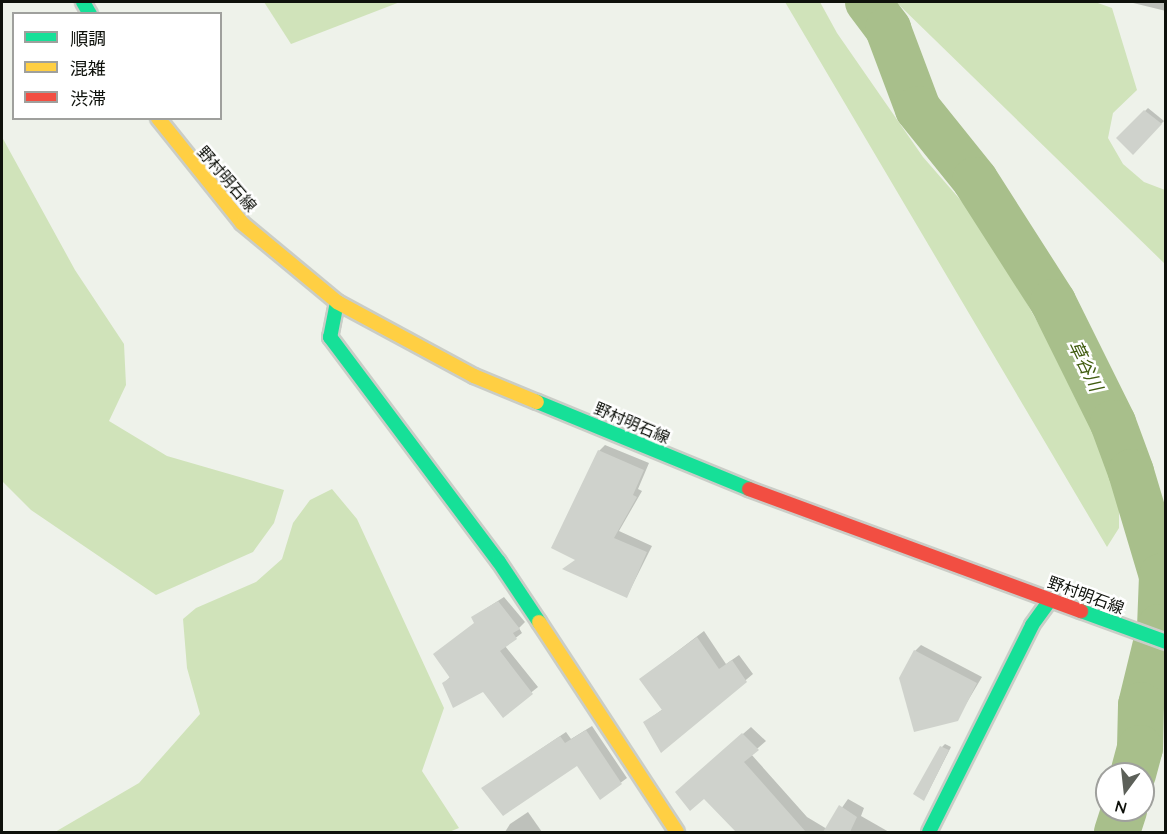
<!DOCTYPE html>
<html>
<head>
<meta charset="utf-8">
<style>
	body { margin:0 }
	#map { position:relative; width:1167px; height:834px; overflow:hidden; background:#eef2ea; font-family:Quicksand,"Noto Sans JP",sans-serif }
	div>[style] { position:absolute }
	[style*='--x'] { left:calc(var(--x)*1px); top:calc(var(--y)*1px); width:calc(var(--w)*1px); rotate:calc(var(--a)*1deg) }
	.green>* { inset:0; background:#d0e3ba }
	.shadow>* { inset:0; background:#0003 }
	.river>* { height:46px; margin:-23px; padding:0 23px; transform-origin:23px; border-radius:23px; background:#a8bf8b }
	.building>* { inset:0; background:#cfd2cc }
	.roads { filter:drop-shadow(2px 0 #cacdc7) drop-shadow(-2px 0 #cacdc7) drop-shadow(0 2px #cacdc7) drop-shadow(0 -2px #cacdc7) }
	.fast>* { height:14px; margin:-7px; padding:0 7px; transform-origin:7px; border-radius:7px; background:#16e098 }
	.slow>* { height:14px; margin:-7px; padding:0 7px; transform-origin:7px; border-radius:7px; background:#ffcf43 }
	.jam>* { height:14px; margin:-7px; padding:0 7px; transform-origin:7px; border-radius:7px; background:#f24e42 }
	span { translate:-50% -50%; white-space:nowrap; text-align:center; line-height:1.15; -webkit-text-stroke:5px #fff; paint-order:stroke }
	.street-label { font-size:16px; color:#0e110b }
	.water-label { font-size:18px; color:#405c0f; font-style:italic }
	.frame { position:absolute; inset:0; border:3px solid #0e110b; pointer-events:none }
	.legend { position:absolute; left:12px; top:12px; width:210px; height:108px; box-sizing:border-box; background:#fff; border:2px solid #9fa09d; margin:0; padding:8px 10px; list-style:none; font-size:18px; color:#0e110b }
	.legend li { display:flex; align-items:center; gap:12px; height:30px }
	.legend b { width:30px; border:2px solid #9fa09d }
	.north { position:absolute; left:1095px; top:762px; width:60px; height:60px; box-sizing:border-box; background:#fff; border:2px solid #9fa09d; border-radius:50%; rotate:195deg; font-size:16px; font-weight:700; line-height:24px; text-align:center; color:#0e110b }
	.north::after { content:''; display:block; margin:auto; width:21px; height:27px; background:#5c6059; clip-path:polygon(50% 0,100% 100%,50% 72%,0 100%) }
</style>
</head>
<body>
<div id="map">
	<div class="green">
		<div style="clip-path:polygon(264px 2px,400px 2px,291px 44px)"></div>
		<div style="clip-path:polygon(785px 2px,820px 2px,837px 33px,923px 157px,984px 227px,1119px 467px,1119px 528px,1107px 547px)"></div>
		<div style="clip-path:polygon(896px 2px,1095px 2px,1112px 8px,1137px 90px,1113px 113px,1108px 138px,1123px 164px,1144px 182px,1165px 190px,1165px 264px)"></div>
		<div style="clip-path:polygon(2px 137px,75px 270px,124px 344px,126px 385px,109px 421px,167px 456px,284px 490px,274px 523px,253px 552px,156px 595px,31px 510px,2px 481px)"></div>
		<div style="clip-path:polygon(332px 489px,357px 519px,444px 708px,422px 771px,459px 828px,449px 832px,55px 832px,139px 783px,200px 714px,187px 668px,183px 619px,196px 608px,256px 582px,282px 559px,293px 523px,310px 500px)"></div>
	</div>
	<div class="shadow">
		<div style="clip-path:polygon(1129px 2px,1166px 2px,1166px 11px)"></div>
		<div style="clip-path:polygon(1148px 108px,1164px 121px,1133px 152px,1118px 138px)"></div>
		<div style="clip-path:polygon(605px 445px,649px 463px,638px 489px,642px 491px,619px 531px,652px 546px,627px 596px,577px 559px,599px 451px)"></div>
		<div style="clip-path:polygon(504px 597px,525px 622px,519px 628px,522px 633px,505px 646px,538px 687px,503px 715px,483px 690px,444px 683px,451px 676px,476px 622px,473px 617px)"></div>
		<div style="clip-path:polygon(704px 631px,726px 664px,739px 655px,753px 674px,661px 751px,645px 722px,663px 709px,641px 679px)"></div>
		<div style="clip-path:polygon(921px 645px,982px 677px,957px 719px,915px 651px)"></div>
		<div style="clip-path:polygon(592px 726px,627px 778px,600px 798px,577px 764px,483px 788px,566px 732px,571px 739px)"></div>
		<div style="clip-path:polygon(751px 727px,766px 741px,751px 754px,807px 817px,827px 829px,848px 799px,864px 808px,861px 816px,889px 832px,738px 832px,705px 797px,684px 785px)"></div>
		<div style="clip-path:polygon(945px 744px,951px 747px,926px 796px,942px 747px)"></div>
		<div style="clip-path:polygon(528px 812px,542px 832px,505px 832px,510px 824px)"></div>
	</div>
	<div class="river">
		<div style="--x:868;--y:2;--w:34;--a:53"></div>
		<div style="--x:888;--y:29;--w:85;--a:69.4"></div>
		<div style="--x:918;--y:109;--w:91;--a:51.2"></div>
		<div style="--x:975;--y:180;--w:145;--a:57.4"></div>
		<div style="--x:1053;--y:302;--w:135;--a:63.6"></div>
		<div style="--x:1113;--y:423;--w:52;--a:69.8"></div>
		<div style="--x:1131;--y:472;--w:109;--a:73.4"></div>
		<div style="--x:1162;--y:576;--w:51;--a:92.2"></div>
		<div style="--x:1160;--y:627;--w:80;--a:103.7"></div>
		<div style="--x:1141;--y:705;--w:43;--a:91.3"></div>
		<div style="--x:1140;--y:748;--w:27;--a:105"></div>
		<div style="--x:1117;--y:832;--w:23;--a:-72"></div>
	</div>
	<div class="building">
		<div style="clip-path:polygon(1144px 110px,1162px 124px,1133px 155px,1116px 138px)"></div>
		<div style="clip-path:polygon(598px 450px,644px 470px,633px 495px,637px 497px,614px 538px,647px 552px,627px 598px,562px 569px,575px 560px,551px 548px)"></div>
		<div style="clip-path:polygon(498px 601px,520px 629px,513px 633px,517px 639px,500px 651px,533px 694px,503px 718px,483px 692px,453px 708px,442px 683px,450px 678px,433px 654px,474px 623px,471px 617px)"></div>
		<div style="clip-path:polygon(697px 637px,719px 669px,732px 660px,747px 682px,661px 753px,643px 722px,662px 710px,639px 679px)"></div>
		<div style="clip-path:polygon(914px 650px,977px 683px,958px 721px,914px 732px,899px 678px)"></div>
		<div style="clip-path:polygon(586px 730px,622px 784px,600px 800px,577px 766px,503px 816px,481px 788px,560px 736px,565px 743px)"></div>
		<div style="clip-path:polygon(742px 733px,759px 750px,744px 762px,806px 832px,736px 832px,704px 799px,690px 811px,675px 792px)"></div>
		<div style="clip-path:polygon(940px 746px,949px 750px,924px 801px,913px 794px)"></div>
		<div style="clip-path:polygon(839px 805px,857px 817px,850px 832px,823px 832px)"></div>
	</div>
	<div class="roads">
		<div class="fast">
			<div style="--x:83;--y:2;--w:14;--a:60"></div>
			<div style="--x:337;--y:302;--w:36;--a:101"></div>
			<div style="--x:330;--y:337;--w:281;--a:53.1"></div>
			<div style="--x:499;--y:562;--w:72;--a:56.3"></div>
			<div style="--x:537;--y:402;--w:229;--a:22.3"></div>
			<div style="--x:1081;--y:611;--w:90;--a:20"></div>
			<div style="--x:929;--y:832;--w:231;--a:-63.5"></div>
			<div style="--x:1032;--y:625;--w:31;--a:-54"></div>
		</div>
		<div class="slow">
			<div style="--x:158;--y:118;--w:134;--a:51.3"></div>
			<div style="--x:242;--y:223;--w:124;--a:39.7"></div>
			<div style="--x:337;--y:302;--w:156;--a:28.4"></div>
			<div style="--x:474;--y:376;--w:68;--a:22.4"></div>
			<div style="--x:539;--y:622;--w:251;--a:56.7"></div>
		</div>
		<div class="jam">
			<div style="--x:749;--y:489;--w:354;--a:20.2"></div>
		</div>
	</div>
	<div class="street-label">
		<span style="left:227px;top:179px;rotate:49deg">野村明石線</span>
		<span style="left:632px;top:423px;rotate:23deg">野村明石線</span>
		<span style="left:1086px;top:595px;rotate:20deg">野村明石線</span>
	</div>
	<div class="water-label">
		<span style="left:1085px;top:366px;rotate:64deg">草谷川</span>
	</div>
	<div class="frame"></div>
	<ul class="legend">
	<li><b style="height:8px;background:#16e098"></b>順調</li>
	<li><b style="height:8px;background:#ffcf43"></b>混雑</li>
	<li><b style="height:8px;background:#f24e42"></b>渋滞</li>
	</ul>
	<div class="north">N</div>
</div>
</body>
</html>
